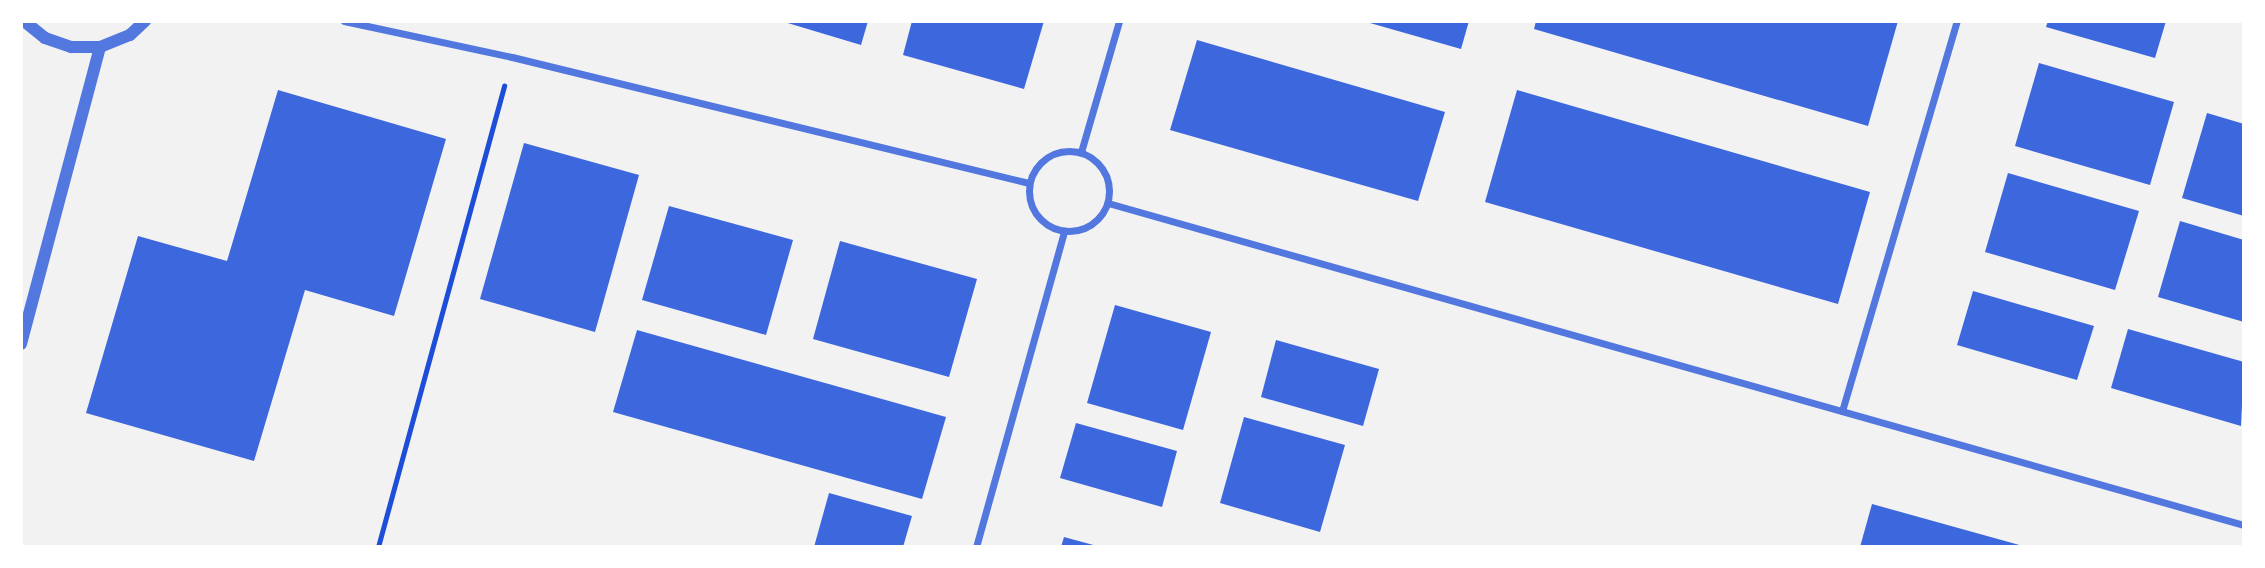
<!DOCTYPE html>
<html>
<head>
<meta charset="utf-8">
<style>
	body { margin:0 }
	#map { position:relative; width:2265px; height:568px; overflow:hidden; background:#f2f2f2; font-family:Roboto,sans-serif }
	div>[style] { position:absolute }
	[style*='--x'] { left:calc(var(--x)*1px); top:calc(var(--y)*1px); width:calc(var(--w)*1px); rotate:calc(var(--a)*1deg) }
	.building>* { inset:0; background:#3d67dc }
	.path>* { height:4.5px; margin:-2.25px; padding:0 2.25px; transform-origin:2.25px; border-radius:2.25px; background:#1d4ed8 }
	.minor>* { height:7px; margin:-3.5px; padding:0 3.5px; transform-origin:3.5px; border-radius:3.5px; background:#5277de }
	.minor>.ring { margin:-3.5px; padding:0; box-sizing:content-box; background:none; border:7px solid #5277de; border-radius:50% }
	.tertiary>* { height:12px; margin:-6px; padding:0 6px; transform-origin:6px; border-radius:6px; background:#5277de }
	span { translate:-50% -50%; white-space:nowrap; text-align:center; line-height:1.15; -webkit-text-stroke:5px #fff; paint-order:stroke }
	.frame { position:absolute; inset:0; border:23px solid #fff; pointer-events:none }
</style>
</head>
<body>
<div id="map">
	<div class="building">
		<div style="clip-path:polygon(781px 21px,868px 21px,861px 45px)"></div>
		<div style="clip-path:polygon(912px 21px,1044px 21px,1024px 89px,903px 55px)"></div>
		<div style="clip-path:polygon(1363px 21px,1469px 21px,1461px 49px)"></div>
		<div style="clip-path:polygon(1536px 21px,1898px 21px,1868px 126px,1534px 29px)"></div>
		<div style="clip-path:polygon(2048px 21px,2166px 21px,2155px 58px,2046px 27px)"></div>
		<div style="clip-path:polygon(1197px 40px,1445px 112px,1418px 201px,1170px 130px)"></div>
		<div style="clip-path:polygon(2039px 63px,2174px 102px,2150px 185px,2015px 146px)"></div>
		<div style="clip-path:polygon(278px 90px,446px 139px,394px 316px,305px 290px,254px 461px,86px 413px,138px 236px,227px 261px)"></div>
		<div style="clip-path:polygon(1517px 90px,1870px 192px,1838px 304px,1485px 202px)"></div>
		<div style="clip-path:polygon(2207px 113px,2244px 124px,2244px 216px,2182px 198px)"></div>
		<div style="clip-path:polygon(524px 143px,639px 175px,595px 332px,480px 299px)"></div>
		<div style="clip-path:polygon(2008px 173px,2139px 211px,2115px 290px,1985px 252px)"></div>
		<div style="clip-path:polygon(669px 206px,793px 240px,766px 335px,642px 300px)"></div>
		<div style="clip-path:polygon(2180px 221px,2244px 240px,2244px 322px,2158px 297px)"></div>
		<div style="clip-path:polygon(840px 241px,977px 279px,949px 377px,813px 339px)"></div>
		<div style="clip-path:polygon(1973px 291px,2094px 326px,2077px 380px,1957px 345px)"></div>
		<div style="clip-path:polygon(1115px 305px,1211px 332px,1183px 430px,1087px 403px)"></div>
		<div style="clip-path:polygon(2128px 329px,2244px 362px,2241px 426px,2111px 388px)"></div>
		<div style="clip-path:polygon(637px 330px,946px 417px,922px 499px,613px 412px)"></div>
		<div style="clip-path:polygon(1276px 340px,1379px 369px,1363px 426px,1261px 397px)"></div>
		<div style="clip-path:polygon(1244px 417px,1345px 445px,1320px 532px,1220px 503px)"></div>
		<div style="clip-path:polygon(1076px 423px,1177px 451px,1162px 507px,1060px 478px)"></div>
		<div style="clip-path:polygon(829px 493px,912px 516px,903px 547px,814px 547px)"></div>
		<div style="clip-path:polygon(1872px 504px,2023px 546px,2023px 547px,1860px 547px)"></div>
		<div style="clip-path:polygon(1064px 537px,1097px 546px,1097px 547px,1061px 547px)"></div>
	</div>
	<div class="path">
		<div style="--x:378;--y:547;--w:478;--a:-74.7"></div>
	</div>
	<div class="minor">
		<div style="--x:344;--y:21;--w:172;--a:12.1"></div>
		<div style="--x:512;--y:57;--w:532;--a:13.7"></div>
		<div class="ring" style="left:1029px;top:151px;width:73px;height:73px"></div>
		<div style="--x:1081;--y:152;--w:136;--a:-73.8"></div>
		<div style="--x:1108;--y:203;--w:1181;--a:15.83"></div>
		<div style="--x:1842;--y:411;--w:407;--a:-73.6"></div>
		<div style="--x:976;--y:547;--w:328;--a:-74.4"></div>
	</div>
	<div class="tertiary">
		<div style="--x:24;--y:21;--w:27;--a:39"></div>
		<div style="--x:45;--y:38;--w:28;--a:19"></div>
		<div style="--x:71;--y:47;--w:29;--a:0"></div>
		<div style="--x:100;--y:47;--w:32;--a:-22"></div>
		<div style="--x:130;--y:35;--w:21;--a:-43"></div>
		<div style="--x:21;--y:344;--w:307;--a:-75.1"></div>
	</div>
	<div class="frame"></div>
</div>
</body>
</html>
